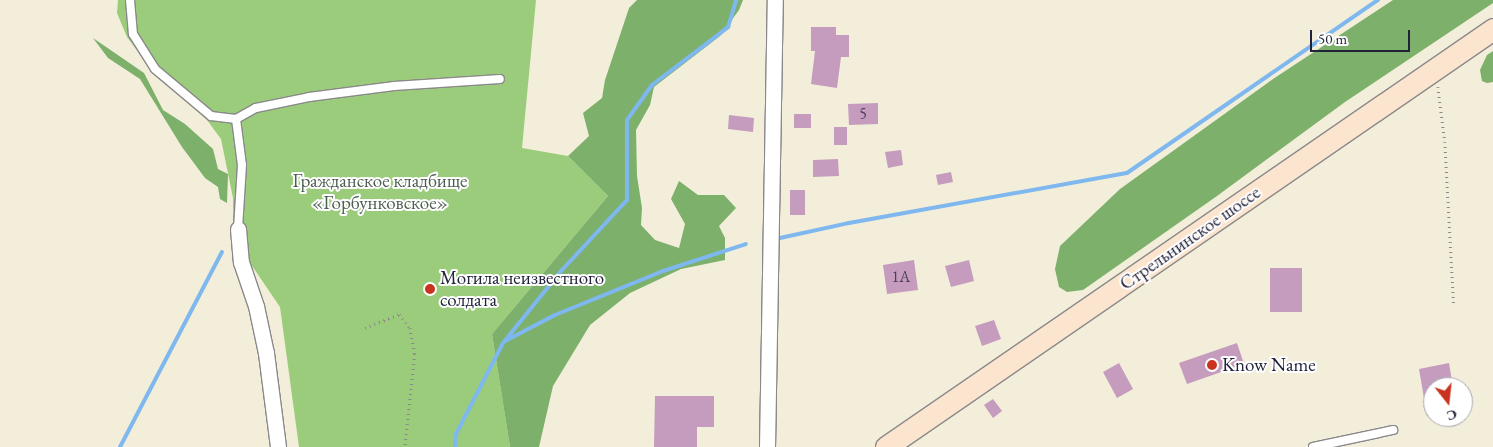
<!DOCTYPE html>
<html>
<head>
<meta charset="utf-8">
<style>
	body { margin:0 }
	#map { position:relative; width:1493px; height:447px; overflow:hidden; background:#f2eeda; font-family:"EB Garamond",serif }
	div>[style] { position:absolute }
	[style*='--x'] { left:calc(var(--x)*1px); top:calc(var(--y)*1px); width:calc(var(--w)*1px); rotate:calc(var(--a)*1deg) }
	.green>* { inset:0; background:#9bcc7b }
	.forest>* { inset:0; background:#7cb06b }
	.stream>* { height:4px; margin:-2px; padding:0 2px; transform-origin:2px; border-radius:2px; background:#7fb7ef }
	.building>* { inset:0; background:#c59cbe }
	.path>* { height:2.5px; margin-top:-1.25px; transform-origin:0; background:repeating-linear-gradient(90deg,#8a888a 0 1px,transparent 0 5px) }
	.roads { filter:drop-shadow(1px 0 #8a888a) drop-shadow(-1px 0 #8a888a) drop-shadow(0 1px #8a888a) drop-shadow(0 -1px #8a888a) }
	.service>* { height:8px; margin:-4px; padding:0 4px; transform-origin:4px; border-radius:4px; background:#fff }
	.minor>* { height:15px; margin:-7.5px; padding:0 7.5px; transform-origin:7.5px; border-radius:7.5px; background:#fff }
	.secondary>* { height:21px; margin:-10.5px; padding:0 10.5px; transform-origin:10.5px; border-radius:10.5px; background:#fce5cf }
	.dots>* { width:14px; height:14px; translate:-50% -50%; box-sizing:border-box; border:2px solid #fff; border-radius:50% }
	span { translate:-50% -50%; white-space:nowrap; text-align:center; line-height:1.15; -webkit-text-stroke:4px #fff; paint-order:stroke }
	.number-label { font-size:16px; color:#4b405c }
	.number-label span { -webkit-text-stroke-width:0 }
	.park-label { font-size:19px; color:#4c5e51 }
	.street-label { font-size:19px; color:#22223b }
	.poi-label { font-size:19px; color:#22223b }
	.left { translate:0 -50%; text-align:left }
	.north { position:absolute; left:1423px; top:377px; width:50px; height:50px; box-sizing:border-box; background:#fff; border:1px solid #a7a7b1; border-radius:50%; rotate:164deg; font-size:14px; font-weight:700; line-height:20px; text-align:center; color:#22223b }
	.north::after { content:''; display:block; margin:auto; width:18px; height:22px; background:#c8321e; clip-path:polygon(50% 0,100% 100%,50% 72%,0 100%) }
	.scale { position:absolute; left:1310px; top:30px; width:100px; height:22px; box-sizing:border-box; border:2px solid #22223b; border-top:0; padding-left:6px; font-size:15px; line-height:18px; white-space:nowrap; color:#22223b; -webkit-text-stroke:4px #fff; paint-order:stroke }
</style>
</head>
<body>
<div id="map">
	<div class="green">
		<div style="clip-path:polygon(118px 0,536px 0,522px 148px,568px 156px,608px 196px,492px 334px,510px 447px,299px 447px,280px 307px,248px 260px,233px 223px,233px 198px,221px 139px,207px 120px,153px 72px,127px 37px,117px 13px)"></div>
	</div>
	<div class="forest">
		<div style="clip-path:polygon(637px 0,743px 0,739px 10px,720px 36px,654px 87px,650px 105px,636px 130px,637px 176px,642px 208px,641px 225px,655px 240px,679px 248px,685px 224px,671px 199px,679px 181px,698px 195px,724px 195px,736px 208px,719px 226px,725px 238px,725px 260px,681px 269px,630px 293px,590px 325px,553px 386px,539px 447px,510px 447px,492px 334px,608px 196px,568px 156px,589px 136px,583px 113px,602px 98px,605px 80px,629px 8px)"></div>
		<div style="clip-path:polygon(1393px 0,1493px 0,1493px 3px,1345px 102px,1217px 196px,1083px 290px,1067px 292px,1059px 287px,1055px 269px,1060px 246px,1120px 189px,1273px 79px)"></div>
		<div style="clip-path:polygon(93px 38px,144px 73px,163px 110px,185px 124px,213px 149px,218px 169px,228px 174px,227px 203px,220px 199px,218px 187px,205px 178px,182px 147px,140px 79px,108px 58px)"></div>
		<div style="clip-path:polygon(1493px 51px,1493px 82px,1487px 83px,1482px 81px,1480px 70px,1487px 55px)"></div>
	</div>
	<div class="stream">
		<div style="--x:780;--y:238;--w:71;--a:-12.3"></div>
		<div style="--x:849;--y:223;--w:282;--a:-10.2"></div>
		<div style="--x:1127;--y:173;--w:305;--a:-34.6"></div>
		<div style="--x:505;--y:341;--w:56;--a:-27.5"></div>
		<div style="--x:555;--y:315;--w:117;--a:-22.2"></div>
		<div style="--x:663;--y:271;--w:87;--a:-18"></div>
		<div style="--x:120;--y:447;--w:220;--a:-62.4"></div>
		<div style="--x:455;--y:447;--w:13;--a:-86"></div>
		<div style="--x:456;--y:434;--w:102;--a:-62.7"></div>
		<div style="--x:503;--y:343;--w:94;--a:-51.1"></div>
		<div style="--x:562;--y:270;--w:96;--a:-47.1"></div>
		<div style="--x:627;--y:200;--w:80;--a:-90"></div>
		<div style="--x:627;--y:120;--w:43;--a:-54.5"></div>
		<div style="--x:652;--y:85;--w:96;--a:-37.3"></div>
		<div style="--x:728;--y:27;--w:28;--a:-73"></div>
	</div>
	<div class="building">
		<div style="clip-path:polygon(811px 27px,836px 27px,836px 35px,849px 35px,849px 57px,841px 57px,837px 88px,811px 84px,815px 51px,811px 51px)"></div>
		<div style="clip-path:polygon(878px 103px,878px 124px,849px 125px,848px 104px)"></div>
		<div style="clip-path:polygon(794px 114px,811px 114px,811px 128px,794px 128px)"></div>
		<div style="clip-path:polygon(729px 115px,754px 118px,753px 132px,728px 129px)"></div>
		<div style="clip-path:polygon(834px 127px,847px 127px,847px 145px,834px 145px)"></div>
		<div style="clip-path:polygon(901px 150px,903px 165px,888px 168px,885px 152px)"></div>
		<div style="clip-path:polygon(838px 159px,839px 176px,813px 177px,813px 160px)"></div>
		<div style="clip-path:polygon(951px 172px,953px 182px,938px 185px,936px 175px)"></div>
		<div style="clip-path:polygon(790px 190px,805px 190px,805px 215px,790px 215px)"></div>
		<div style="clip-path:polygon(914px 260px,918px 290px,887px 294px,883px 265px)"></div>
		<div style="clip-path:polygon(969px 260px,974px 281px,951px 287px,945px 266px)"></div>
		<div style="clip-path:polygon(1270px 268px,1302px 268px,1302px 312px,1270px 312px)"></div>
		<div style="clip-path:polygon(994px 320px,1001px 339px,982px 346px,975px 326px)"></div>
		<div style="clip-path:polygon(1237px 343px,1244px 364px,1187px 384px,1179px 363px)"></div>
		<div style="clip-path:polygon(1119px 363px,1133px 389px,1117px 398px,1103px 372px)"></div>
		<div style="clip-path:polygon(1449px 363px,1453px 387px,1433px 387px,1433px 415px,1427px 416px,1419px 369px)"></div>
		<div style="clip-path:polygon(655px 396px,714px 396px,714px 427px,697px 427px,697px 447px,654px 447px)"></div>
		<div style="clip-path:polygon(993px 399px,1002px 411px,993px 418px,984px 405px)"></div>
	</div>
	<div class="path">
		<div style="--x:1438;--y:87;--w:55;--a:82.7"></div>
		<div style="--x:1445;--y:142;--w:164;--a:86.9"></div>
		<div style="--x:365;--y:328;--w:38;--a:-22"></div>
		<div style="--x:400;--y:314;--w:17;--a:54"></div>
		<div style="--x:410;--y:328;--w:26;--a:79"></div>
		<div style="--x:415;--y:354;--w:94;--a:96.1"></div>
	</div>
	<div class="roads">
		<div class="service">
			<div style="--x:130;--y:0;--w:34;--a:85"></div>
			<div style="--x:133;--y:34;--w:41;--a:57.8"></div>
			<div style="--x:155;--y:69;--w:73;--a:40"></div>
			<div style="--x:211;--y:116;--w:25;--a:7"></div>
			<div style="--x:236;--y:119;--w:46;--a:82.6"></div>
			<div style="--x:242;--y:165;--w:64;--a:93.6"></div>
			<div style="--x:236;--y:119;--w:23;--a:-29"></div>
			<div style="--x:256;--y:108;--w:54;--a:-11.7"></div>
			<div style="--x:309;--y:97;--w:86;--a:-7.4"></div>
			<div style="--x:394;--y:86;--w:106;--a:-3.8"></div>
			<div style="--x:1313;--y:447;--w:82;--a:-12"></div>
		</div>
		<div class="minor">
			<div style="--x:238;--y:229;--w:33;--a:85"></div>
			<div style="--x:241;--y:262;--w:46;--a:71.2"></div>
			<div style="--x:256;--y:306;--w:48;--a:78"></div>
			<div style="--x:266;--y:353;--w:95;--a:82.7"></div>
			<div style="--x:767;--y:447;--w:447;--a:-89"></div>
		</div>
		<div class="secondary">
			<div style="--x:886;--y:447;--w:737;--a:-34.55"></div>
		</div>
	</div>
	<div class="dots">
		<div style="left:430px;top:289px;background:#c8321e"></div>
		<div style="left:1212px;top:365px;background:#c8321e"></div>
	</div>
	<div class="number-label">
		<span style="left:863px;top:114px">5</span>
		<span style="left:901px;top:277px">1А</span>
	</div>
	<div class="park-label">
		<span style="left:380px;top:192px">Гражданское кладбище<br>«Горбунковское»</span>
	</div>
	<div class="street-label">
		<span style="left:1190px;top:238px;rotate:-35deg">Стрельнинское шоссе</span>
	</div>
	<div class="poi-label">
		<span class="left" style="left:440px;top:289px">Могила неизвестного<br>солдата</span>
		<span class="left" style="left:1222px;top:365px">Know Name</span>
	</div>
	<div class="north">С</div>
	<div class="scale">50 m</div>
</div>
</body>
</html>
